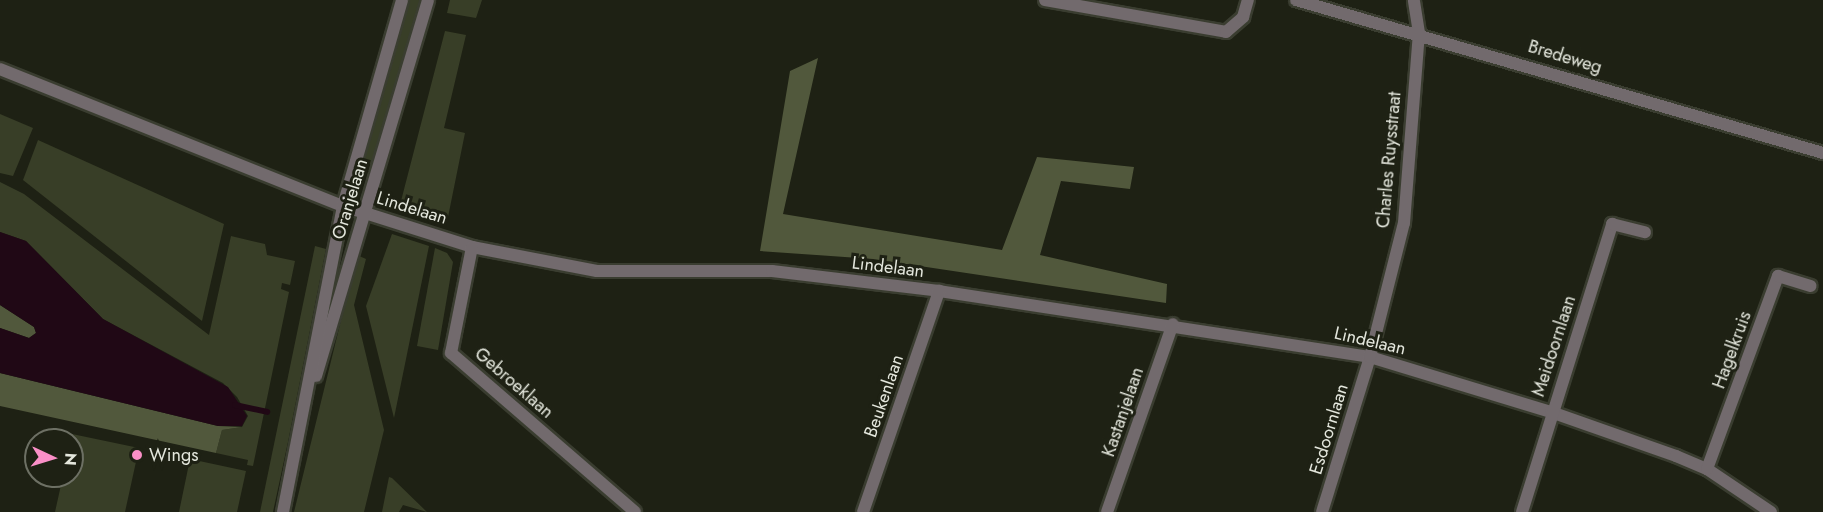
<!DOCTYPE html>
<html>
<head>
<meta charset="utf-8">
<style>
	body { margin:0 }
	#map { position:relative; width:1823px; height:512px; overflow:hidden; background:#1e2114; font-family:Jost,sans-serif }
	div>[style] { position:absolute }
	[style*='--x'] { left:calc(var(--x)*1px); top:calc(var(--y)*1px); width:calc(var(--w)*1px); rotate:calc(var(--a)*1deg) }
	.green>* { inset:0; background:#383e27 }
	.forest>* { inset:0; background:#51583c }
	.water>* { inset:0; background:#200815 }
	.stream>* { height:6px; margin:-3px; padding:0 3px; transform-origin:3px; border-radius:3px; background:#200815 }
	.roads { filter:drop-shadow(2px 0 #3a3d30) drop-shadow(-2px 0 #3a3d30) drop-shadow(0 2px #3a3d30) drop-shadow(0 -2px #3a3d30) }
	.pedestrian>* { height:12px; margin:-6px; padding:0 6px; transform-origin:6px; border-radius:6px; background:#726a6d }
	.minor>* { height:12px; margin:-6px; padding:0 6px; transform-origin:6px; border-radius:6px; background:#726a6d }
	.tertiary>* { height:12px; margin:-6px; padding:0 6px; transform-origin:6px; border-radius:6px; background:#726a6d }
	.dots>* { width:16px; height:16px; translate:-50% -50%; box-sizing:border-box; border:3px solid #1e2114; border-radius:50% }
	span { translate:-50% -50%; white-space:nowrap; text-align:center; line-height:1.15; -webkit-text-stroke:6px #1e2114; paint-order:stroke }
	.street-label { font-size:18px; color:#e4e7dd }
	.poi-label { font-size:18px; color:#e4e7dd }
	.left { translate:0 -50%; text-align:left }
	.north { position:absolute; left:24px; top:428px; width:60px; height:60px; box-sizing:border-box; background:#1e2114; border:2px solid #6d7064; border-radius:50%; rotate:94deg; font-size:16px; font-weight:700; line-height:24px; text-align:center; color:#e4e7dd }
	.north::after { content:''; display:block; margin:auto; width:21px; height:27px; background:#fa8fc7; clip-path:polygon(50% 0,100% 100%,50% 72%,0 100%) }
</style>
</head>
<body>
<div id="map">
	<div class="green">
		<div style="clip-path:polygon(410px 0,420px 0,417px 17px,373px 165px,362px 162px)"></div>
		<div style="clip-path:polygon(450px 0,482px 0,476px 18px,447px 13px)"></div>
		<div style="clip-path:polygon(445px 31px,466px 35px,444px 128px,465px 133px,447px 222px,407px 209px,409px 202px,401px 201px)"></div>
		<div style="clip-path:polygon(0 114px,33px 128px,13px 176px,0 173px)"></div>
		<div style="clip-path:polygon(38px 140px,224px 224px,202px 321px,23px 180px)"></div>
		<div style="clip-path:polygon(0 182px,24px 194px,209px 335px,231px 236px,265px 244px,267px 255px,295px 261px,290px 285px,282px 283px,281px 289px,289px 292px,253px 466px,247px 465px,248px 460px,216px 453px,222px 430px,242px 427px,248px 416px,237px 397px,223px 383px,103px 319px,26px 241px,0 232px)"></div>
		<div style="clip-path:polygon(392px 234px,429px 246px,394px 418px,366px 306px)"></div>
		<div style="clip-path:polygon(315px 246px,326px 249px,288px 442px,273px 512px,260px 512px)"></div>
		<div style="clip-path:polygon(435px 248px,447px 253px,453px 262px,438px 350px,417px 346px)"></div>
		<div style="clip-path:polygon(357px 255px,366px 259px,354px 305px,384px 430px,364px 512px,294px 512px)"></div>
		<div style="clip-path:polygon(72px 434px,139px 448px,125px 512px,55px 512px,63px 476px,72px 476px)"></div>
		<div style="clip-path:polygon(190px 459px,246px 471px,237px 512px,179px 512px)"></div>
		<div style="clip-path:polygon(389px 477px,392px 478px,427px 512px,403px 505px,399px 512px,382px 512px)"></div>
	</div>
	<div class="forest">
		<div style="clip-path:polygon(818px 58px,783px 214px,1002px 250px,1037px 157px,1134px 167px,1130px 189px,1061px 181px,1040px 255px,1167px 284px,1166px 303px,873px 259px,760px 251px,790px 71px)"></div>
		<div style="clip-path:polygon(0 305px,34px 327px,36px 333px,29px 338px,0 328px)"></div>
		<div style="clip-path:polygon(0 373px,218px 426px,242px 427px,222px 430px,216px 453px,0 406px)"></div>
	</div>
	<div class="water">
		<div style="clip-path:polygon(0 232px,26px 241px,103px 319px,228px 387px,247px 416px,242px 426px,218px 426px,0 373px,0 328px,29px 338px,36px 333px,34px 327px,0 305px)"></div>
	</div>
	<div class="stream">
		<div style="--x:235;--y:405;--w:33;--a:12"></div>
	</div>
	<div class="roads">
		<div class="pedestrian">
			<div style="--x:1045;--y:0;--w:184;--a:10"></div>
			<div style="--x:1226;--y:32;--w:23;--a:-41"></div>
			<div style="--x:1243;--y:17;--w:18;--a:-74"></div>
		</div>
		<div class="minor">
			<div style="--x:0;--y:69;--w:369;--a:21.8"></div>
			<div style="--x:343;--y:206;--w:135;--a:17.6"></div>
			<div style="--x:472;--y:247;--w:127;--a:10.9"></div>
			<div style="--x:597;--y:271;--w:175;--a:0"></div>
			<div style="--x:772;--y:271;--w:168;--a:6.8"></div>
			<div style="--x:939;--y:291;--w:436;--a:8.7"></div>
			<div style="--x:1370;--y:357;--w:189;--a:16.9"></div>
			<div style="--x:1551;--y:412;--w:133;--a:19.4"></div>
			<div style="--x:1676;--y:456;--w:34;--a:23"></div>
			<div style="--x:1707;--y:469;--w:77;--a:33.9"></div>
			<div style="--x:472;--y:247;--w:108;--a:101.2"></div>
			<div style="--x:451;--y:353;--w:243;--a:40.8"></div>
			<div style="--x:1707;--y:469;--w:206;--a:-69.8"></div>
			<div style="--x:1778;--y:276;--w:34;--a:17"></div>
			<div style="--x:863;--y:512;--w:234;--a:-71"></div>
			<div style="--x:1107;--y:512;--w:199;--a:-70.7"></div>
			<div style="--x:1322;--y:512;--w:162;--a:-72.8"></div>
			<div style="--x:1370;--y:357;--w:138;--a:-75.8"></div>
			<div style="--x:1404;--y:223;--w:191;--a:-85.5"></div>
			<div style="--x:1419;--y:33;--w:33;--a:-99"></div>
			<div style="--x:1522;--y:512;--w:302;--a:-72.6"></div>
			<div style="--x:1612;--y:224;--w:34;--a:14"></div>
		</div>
		<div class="tertiary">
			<div style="--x:1296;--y:0;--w:549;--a:16.19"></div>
			<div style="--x:316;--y:376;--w:392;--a:-73.4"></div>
			<div style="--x:283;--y:512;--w:312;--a:-78.9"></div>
			<div style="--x:343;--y:206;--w:214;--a:-74"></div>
		</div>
	</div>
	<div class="dots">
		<div style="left:137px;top:455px;background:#fa8fc7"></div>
	</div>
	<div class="street-label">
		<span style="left:1565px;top:57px;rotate:17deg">Bredeweg</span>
		<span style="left:1389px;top:160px;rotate:-85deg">Charles Ruysstraat</span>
		<span style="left:350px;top:199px;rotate:-73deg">Oranjelaan</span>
		<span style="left:412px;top:208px;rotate:17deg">Lindelaan</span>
		<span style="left:888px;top:267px;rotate:7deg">Lindelaan</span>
		<span style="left:1370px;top:341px;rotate:13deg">Lindelaan</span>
		<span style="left:1554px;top:346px;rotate:-72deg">Meidoornlaan</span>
		<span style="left:1732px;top:350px;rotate:-70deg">Hagelkruis</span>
		<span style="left:514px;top:383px;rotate:41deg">Gebroeklaan</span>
		<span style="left:884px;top:396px;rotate:-71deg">Beukenlaan</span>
		<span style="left:1123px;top:412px;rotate:-71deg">Kastanjelaan</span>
		<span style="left:1329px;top:429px;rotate:-73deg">Esdoornlaan</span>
	</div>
	<div class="poi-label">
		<span class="left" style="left:149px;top:455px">Wings</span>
	</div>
	<div class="north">N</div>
</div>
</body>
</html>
